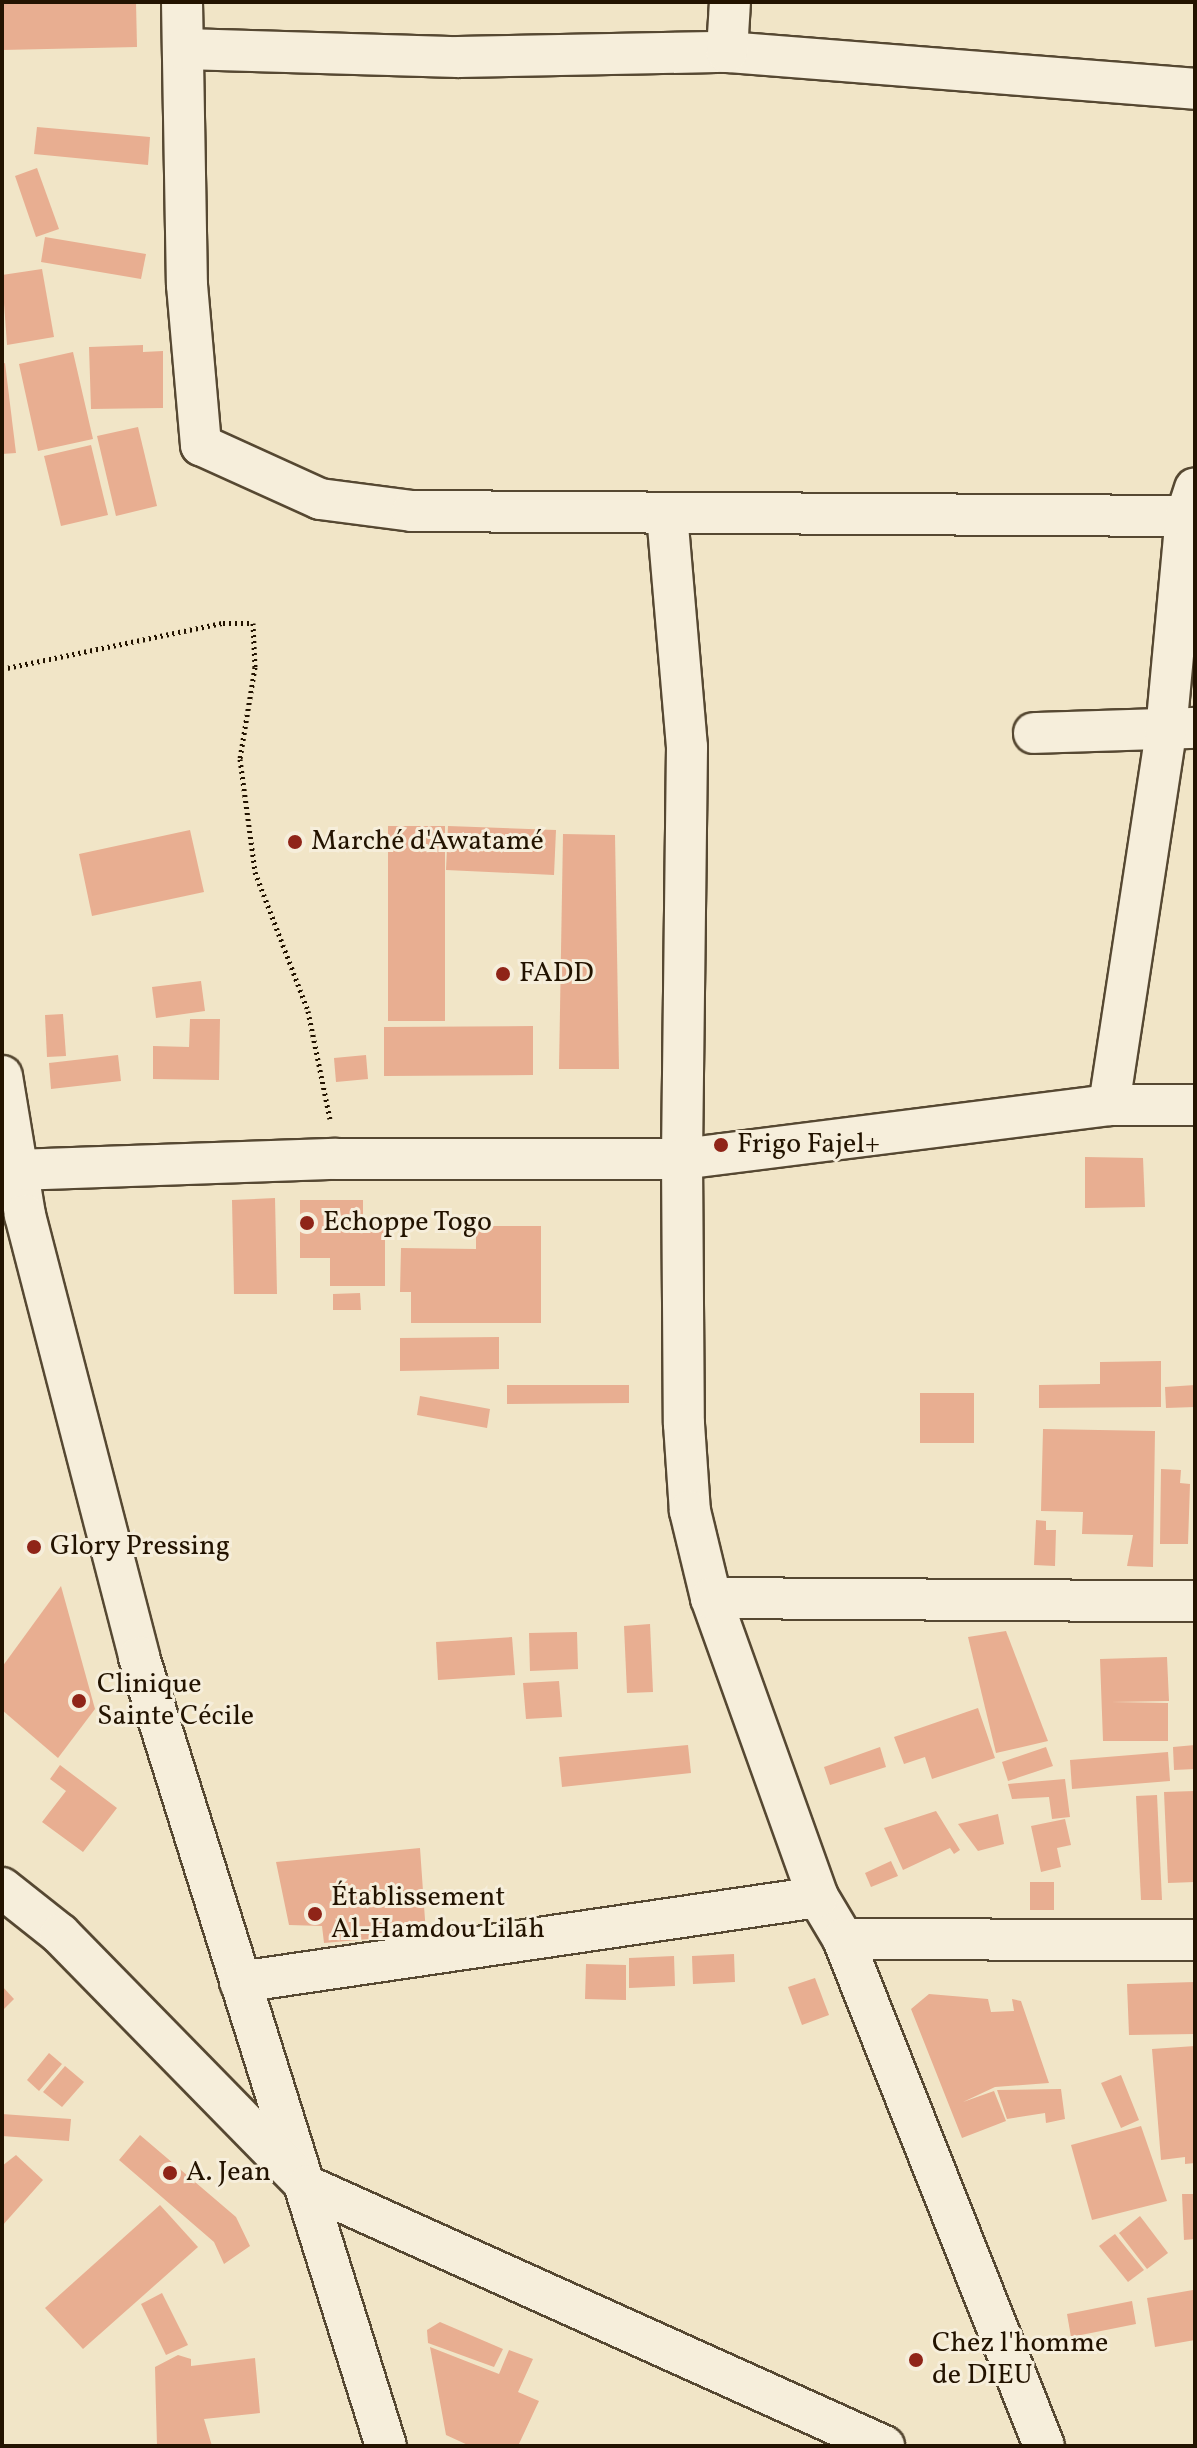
<!DOCTYPE html>
<html>
<head>
<meta charset="utf-8">
<style>
	body { margin:0 }
	#map { position:relative; width:1197px; height:2448px; overflow:hidden; background:#f1e5c7; font-family:Vollkorn,serif }
	div>[style] { position:absolute }
	[style*='--x'] { left:calc(var(--x)*1px); top:calc(var(--y)*1px); width:calc(var(--w)*1px); rotate:calc(var(--a)*1deg) }
	.building>* { inset:0; background:#e8ae91 }
	.path>* { height:5px; margin-top:-2.5px; transform-origin:0; background:repeating-linear-gradient(90deg,#231300 0 2px,transparent 0 6px) }
	.roads { filter:drop-shadow(2px 0 #564832) drop-shadow(-2px 0 #564832) drop-shadow(0 2px #564832) drop-shadow(0 -2px #564832) }
	.street>* { height:40px; margin:-20px; padding:0 20px; transform-origin:20px; border-radius:20px; background:#f6eedb }
	.dots>* { width:22px; height:22px; translate:-50% -50%; box-sizing:border-box; border:4px solid #f6eedb; border-radius:50% }
	span { translate:-50% -50%; white-space:nowrap; text-align:center; line-height:1.15; -webkit-text-stroke:6px #f6eedb; paint-order:stroke }
	.poi-label { font-size:28px; color:#231300 }
	.left { translate:0 -50%; text-align:left }
	.frame { position:absolute; inset:0; border:4px solid #231300; pointer-events:none }
</style>
</head>
<body>
<div id="map">
	<div class="building">
		<div style="clip-path:polygon(2px 2px,136px 2px,137px 47px,2px 50px)"></div>
		<div style="clip-path:polygon(37px 127px,150px 137px,148px 165px,34px 154px)"></div>
		<div style="clip-path:polygon(37px 168px,59px 229px,36px 237px,15px 176px)"></div>
		<div style="clip-path:polygon(45px 237px,146px 254px,141px 279px,41px 262px)"></div>
		<div style="clip-path:polygon(42px 269px,54px 337px,7px 345px,2px 275px)"></div>
		<div style="clip-path:polygon(143px 345px,143px 352px,163px 351px,163px 408px,91px 409px,89px 347px)"></div>
		<div style="clip-path:polygon(73px 352px,93px 439px,38px 451px,19px 364px)"></div>
		<div style="clip-path:polygon(5px 363px,16px 453px,2px 454px,2px 364px)"></div>
		<div style="clip-path:polygon(138px 427px,157px 506px,116px 516px,97px 436px)"></div>
		<div style="clip-path:polygon(91px 445px,108px 515px,61px 526px,44px 456px)"></div>
		<div style="clip-path:polygon(388px 826px,445px 826px,445px 1021px,388px 1021px)"></div>
		<div style="clip-path:polygon(448px 826px,556px 830px,554px 875px,446px 870px)"></div>
		<div style="clip-path:polygon(190px 830px,204px 892px,92px 916px,79px 854px)"></div>
		<div style="clip-path:polygon(563px 834px,615px 835px,619px 1069px,559px 1069px)"></div>
		<div style="clip-path:polygon(201px 981px,205px 1011px,156px 1018px,152px 987px)"></div>
		<div style="clip-path:polygon(63px 1014px,66px 1056px,47px 1057px,45px 1015px)"></div>
		<div style="clip-path:polygon(190px 1019px,220px 1019px,219px 1080px,153px 1079px,153px 1046px,189px 1047px)"></div>
		<div style="clip-path:polygon(533px 1026px,533px 1075px,384px 1076px,384px 1027px)"></div>
		<div style="clip-path:polygon(118px 1055px,121px 1081px,51px 1089px,49px 1063px)"></div>
		<div style="clip-path:polygon(366px 1055px,368px 1079px,336px 1082px,334px 1058px)"></div>
		<div style="clip-path:polygon(1085px 1157px,1143px 1158px,1145px 1207px,1085px 1208px)"></div>
		<div style="clip-path:polygon(275px 1198px,277px 1294px,234px 1294px,232px 1200px)"></div>
		<div style="clip-path:polygon(300px 1200px,363px 1200px,363px 1224px,385px 1224px,385px 1286px,330px 1286px,330px 1258px,300px 1258px)"></div>
		<div style="clip-path:polygon(476px 1226px,541px 1226px,541px 1323px,411px 1323px,411px 1292px,400px 1292px,401px 1248px,476px 1249px)"></div>
		<div style="clip-path:polygon(360px 1293px,361px 1310px,333px 1310px,333px 1294px)"></div>
		<div style="clip-path:polygon(499px 1337px,499px 1369px,400px 1371px,400px 1338px)"></div>
		<div style="clip-path:polygon(1161px 1361px,1161px 1407px,1039px 1408px,1039px 1385px,1100px 1384px,1100px 1362px)"></div>
		<div style="clip-path:polygon(507px 1385px,629px 1385px,629px 1403px,507px 1404px)"></div>
		<div style="clip-path:polygon(1195px 1385px,1195px 1407px,1166px 1408px,1165px 1387px)"></div>
		<div style="clip-path:polygon(920px 1393px,974px 1393px,974px 1443px,920px 1443px)"></div>
		<div style="clip-path:polygon(420px 1396px,490px 1409px,487px 1428px,417px 1415px)"></div>
		<div style="clip-path:polygon(1043px 1429px,1155px 1431px,1153px 1567px,1127px 1566px,1133px 1535px,1082px 1534px,1083px 1512px,1041px 1511px)"></div>
		<div style="clip-path:polygon(1161px 1469px,1181px 1470px,1180px 1483px,1190px 1484px,1188px 1544px,1160px 1544px)"></div>
		<div style="clip-path:polygon(1036px 1520px,1046px 1521px,1046px 1530px,1056px 1530px,1055px 1566px,1034px 1565px)"></div>
		<div style="clip-path:polygon(61px 1586px,95px 1709px,58px 1758px,2px 1710px,2px 1667px)"></div>
		<div style="clip-path:polygon(650px 1624px,653px 1692px,627px 1693px,624px 1626px)"></div>
		<div style="clip-path:polygon(1006px 1631px,1048px 1741px,996px 1753px,968px 1637px)"></div>
		<div style="clip-path:polygon(577px 1632px,578px 1669px,530px 1671px,529px 1633px)"></div>
		<div style="clip-path:polygon(512px 1637px,515px 1675px,438px 1680px,436px 1642px)"></div>
		<div style="clip-path:polygon(1167px 1657px,1169px 1701px,1111px 1702px,1168px 1703px,1168px 1741px,1103px 1741px,1100px 1659px)"></div>
		<div style="clip-path:polygon(559px 1681px,562px 1717px,526px 1719px,523px 1683px)"></div>
		<div style="clip-path:polygon(978px 1708px,995px 1758px,932px 1779px,925px 1757px,904px 1764px,894px 1737px)"></div>
		<div style="clip-path:polygon(688px 1745px,691px 1773px,562px 1787px,559px 1757px)"></div>
		<div style="clip-path:polygon(1195px 1745px,1195px 1769px,1174px 1770px,1173px 1747px)"></div>
		<div style="clip-path:polygon(880px 1747px,886px 1767px,830px 1785px,824px 1767px)"></div>
		<div style="clip-path:polygon(1046px 1747px,1053px 1766px,1008px 1781px,1002px 1762px)"></div>
		<div style="clip-path:polygon(1168px 1752px,1170px 1781px,1072px 1789px,1070px 1760px)"></div>
		<div style="clip-path:polygon(60px 1765px,117px 1808px,83px 1852px,42px 1822px,66px 1791px,50px 1779px)"></div>
		<div style="clip-path:polygon(1065px 1779px,1070px 1817px,1052px 1819px,1049px 1797px,1012px 1799px,1008px 1784px)"></div>
		<div style="clip-path:polygon(1195px 1791px,1195px 1882px,1168px 1883px,1164px 1792px)"></div>
		<div style="clip-path:polygon(1157px 1795px,1162px 1900px,1141px 1900px,1136px 1796px)"></div>
		<div style="clip-path:polygon(936px 1811px,960px 1850px,954px 1854px,950px 1848px,903px 1870px,884px 1828px)"></div>
		<div style="clip-path:polygon(998px 1814px,1004px 1844px,978px 1851px,958px 1824px)"></div>
		<div style="clip-path:polygon(1065px 1819px,1071px 1845px,1057px 1848px,1061px 1867px,1041px 1872px,1031px 1826px)"></div>
		<div style="clip-path:polygon(420px 1848px,426px 1934px,324px 1943px,322px 1926px,289px 1925px,276px 1862px)"></div>
		<div style="clip-path:polygon(891px 1861px,898px 1876px,871px 1887px,865px 1873px)"></div>
		<div style="clip-path:polygon(1030px 1882px,1054px 1882px,1054px 1910px,1030px 1910px)"></div>
		<div style="clip-path:polygon(734px 1954px,735px 1982px,693px 1984px,692px 1956px)"></div>
		<div style="clip-path:polygon(674px 1956px,675px 1986px,629px 1988px,629px 1958px)"></div>
		<div style="clip-path:polygon(586px 1964px,626px 1965px,626px 2000px,585px 1999px)"></div>
		<div style="clip-path:polygon(815px 1978px,829px 2015px,802px 2025px,788px 1987px)"></div>
		<div style="clip-path:polygon(1195px 1982px,1195px 2034px,1129px 2035px,1127px 1984px)"></div>
		<div style="clip-path:polygon(2px 1986px,14px 1999px,2px 2011px)"></div>
		<div style="clip-path:polygon(929px 1994px,988px 1999px,991px 2012px,1014px 2011px,1012px 1999px,1021px 2001px,1049px 2083px,995px 2087px,963px 2102px,994px 2091px,1006px 2121px,962px 2138px,911px 2009px)"></div>
		<div style="clip-path:polygon(1195px 2046px,1195px 2163px,1185px 2164px,1185px 2157px,1161px 2160px,1152px 2049px)"></div>
		<div style="clip-path:polygon(49px 2053px,62px 2064px,39px 2091px,27px 2080px)"></div>
		<div style="clip-path:polygon(65px 2066px,84px 2082px,62px 2107px,43px 2092px)"></div>
		<div style="clip-path:polygon(1121px 2075px,1139px 2120px,1121px 2128px,1101px 2083px)"></div>
		<div style="clip-path:polygon(1061px 2089px,1065px 2119px,1046px 2123px,1045px 2113px,1007px 2119px,997px 2090px)"></div>
		<div style="clip-path:polygon(2px 2114px,71px 2119px,69px 2141px,2px 2136px)"></div>
		<div style="clip-path:polygon(1141px 2126px,1167px 2201px,1092px 2220px,1071px 2145px)"></div>
		<div style="clip-path:polygon(140px 2135px,236px 2217px,250px 2246px,224px 2264px,214px 2242px,119px 2160px)"></div>
		<div style="clip-path:polygon(16px 2155px,43px 2180px,2px 2226px,2px 2166px)"></div>
		<div style="clip-path:polygon(1182px 2194px,1195px 2194px,1195px 2239px,1184px 2240px)"></div>
		<div style="clip-path:polygon(160px 2205px,198px 2247px,83px 2349px,45px 2308px)"></div>
		<div style="clip-path:polygon(1140px 2216px,1168px 2253px,1147px 2269px,1119px 2233px)"></div>
		<div style="clip-path:polygon(1115px 2234px,1144px 2270px,1128px 2282px,1099px 2246px)"></div>
		<div style="clip-path:polygon(1193px 2290px,1195px 2340px,1155px 2347px,1147px 2298px)"></div>
		<div style="clip-path:polygon(162px 2293px,188px 2345px,166px 2355px,141px 2304px)"></div>
		<div style="clip-path:polygon(1132px 2301px,1136px 2324px,1071px 2337px,1067px 2314px)"></div>
		<div style="clip-path:polygon(440px 2322px,503px 2349px,494px 2367px,428px 2343px,427px 2330px)"></div>
		<div style="clip-path:polygon(430px 2347px,499px 2374px,509px 2350px,533px 2359px,518px 2392px,539px 2401px,518px 2446px,470px 2446px,446px 2435px)"></div>
		<div style="clip-path:polygon(178px 2355px,191px 2359px,191px 2366px,255px 2358px,260px 2413px,204px 2419px,212px 2446px,157px 2446px,155px 2367px)"></div>
	</div>
	<div class="path">
		<div style="--x:2;--y:669;--w:226;--a:-11.8"></div>
		<div style="--x:223;--y:623;--w:30;--a:0"></div>
		<div style="--x:253;--y:623;--w:44;--a:87.4"></div>
		<div style="--x:255;--y:667;--w:93;--a:99.3"></div>
		<div style="--x:240;--y:759;--w:114;--a:82.4"></div>
		<div style="--x:255;--y:872;--w:149;--a:69.1"></div>
		<div style="--x:308;--y:1011;--w:110;--a:78.5"></div>
	</div>
	<div class="roads">
		<div class="street">
			<div style="--x:182;--y:2;--w:283;--a:89"></div>
			<div style="--x:187;--y:285;--w:161;--a:85"></div>
			<div style="--x:201;--y:445;--w:131;--a:24.4"></div>
			<div style="--x:320;--y:499;--w:93;--a:7.4"></div>
			<div style="--x:412;--y:511;--w:774;--a:0.37"></div>
			<div style="--x:184;--y:49;--w:274;--a:1.7"></div>
			<div style="--x:458;--y:57;--w:269;--a:-1.1"></div>
			<div style="--x:727;--y:52;--w:469;--a:4.5"></div>
			<div style="--x:727;--y:52;--w:50;--a:-86.6"></div>
			<div style="--x:667;--y:514;--w:234;--a:85.1"></div>
			<div style="--x:687;--y:747;--w:412;--a:90.7"></div>
			<div style="--x:682;--y:1159;--w:265;--a:89.6"></div>
			<div style="--x:684;--y:1424;--w:87;--a:86.1"></div>
			<div style="--x:690;--y:1511;--w:89;--a:76.4"></div>
			<div style="--x:711;--y:1598;--w:318;--a:70.3"></div>
			<div style="--x:818;--y:1897;--w:49;--a:59.2"></div>
			<div style="--x:843;--y:1939;--w:545;--a:68.37"></div>
			<div style="--x:1034;--y:733;--w:161;--a:-1.8"></div>
			<div style="--x:2;--y:1076;--w:141;--a:80.6"></div>
			<div style="--x:25;--y:1215;--w:456;--a:75.5"></div>
			<div style="--x:139;--y:1657;--w:827;--a:72.62"></div>
			<div style="--x:1109;--y:1105;--w:378;--a:-81.3"></div>
			<div style="--x:1166;--y:731;--w:216;--a:-84.7"></div>
			<div style="--x:1186;--y:516;--w:29;--a:-72"></div>
			<div style="--x:16;--y:1170;--w:320;--a:-2"></div>
			<div style="--x:336;--y:1159;--w:346;--a:0"></div>
			<div style="--x:682;--y:1159;--w:430;--a:-7.2"></div>
			<div style="--x:1109;--y:1105;--w:86;--a:0"></div>
			<div style="--x:711;--y:1598;--w:484;--a:0.4"></div>
			<div style="--x:2;--y:1888;--w:74;--a:38.4"></div>
			<div style="--x:60;--y:1934;--w:353;--a:45.6"></div>
			<div style="--x:307;--y:2186;--w:633;--a:24.26"></div>
			<div style="--x:843;--y:1939;--w:352;--a:0.2"></div>
			<div style="--x:240;--y:1982;--w:584;--a:-8.37"></div>
		</div>
	</div>
	<div class="dots">
		<div style="left:295px;top:842px;background:#8f2418"></div>
		<div style="left:503px;top:974px;background:#8f2418"></div>
		<div style="left:721px;top:1145px;background:#8f2418"></div>
		<div style="left:307px;top:1223px;background:#8f2418"></div>
		<div style="left:34px;top:1547px;background:#8f2418"></div>
		<div style="left:79px;top:1701px;background:#8f2418"></div>
		<div style="left:315px;top:1914px;background:#8f2418"></div>
		<div style="left:170px;top:2173px;background:#8f2418"></div>
		<div style="left:916px;top:2360px;background:#8f2418"></div>
	</div>
	<div class="poi-label">
		<span class="left" style="left:311px;top:842px">Marché d'Awatamé</span>
		<span class="left" style="left:519px;top:974px">FADD</span>
		<span class="left" style="left:737px;top:1145px">Frigo Fajel+</span>
		<span class="left" style="left:323px;top:1223px">Echoppe Togo</span>
		<span class="left" style="left:50px;top:1547px">Glory Pressing</span>
		<span class="left" style="left:97px;top:1701px">Clinique<br>Sainte Cécile</span>
		<span class="left" style="left:331px;top:1914px">Établissement<br>Al-Hamdou Lilah</span>
		<span class="left" style="left:186px;top:2173px">A. Jean</span>
		<span class="left" style="left:932px;top:2360px">Chez l'homme<br>de DIEU</span>
	</div>
	<div class="frame"></div>
</div>
</body>
</html>
